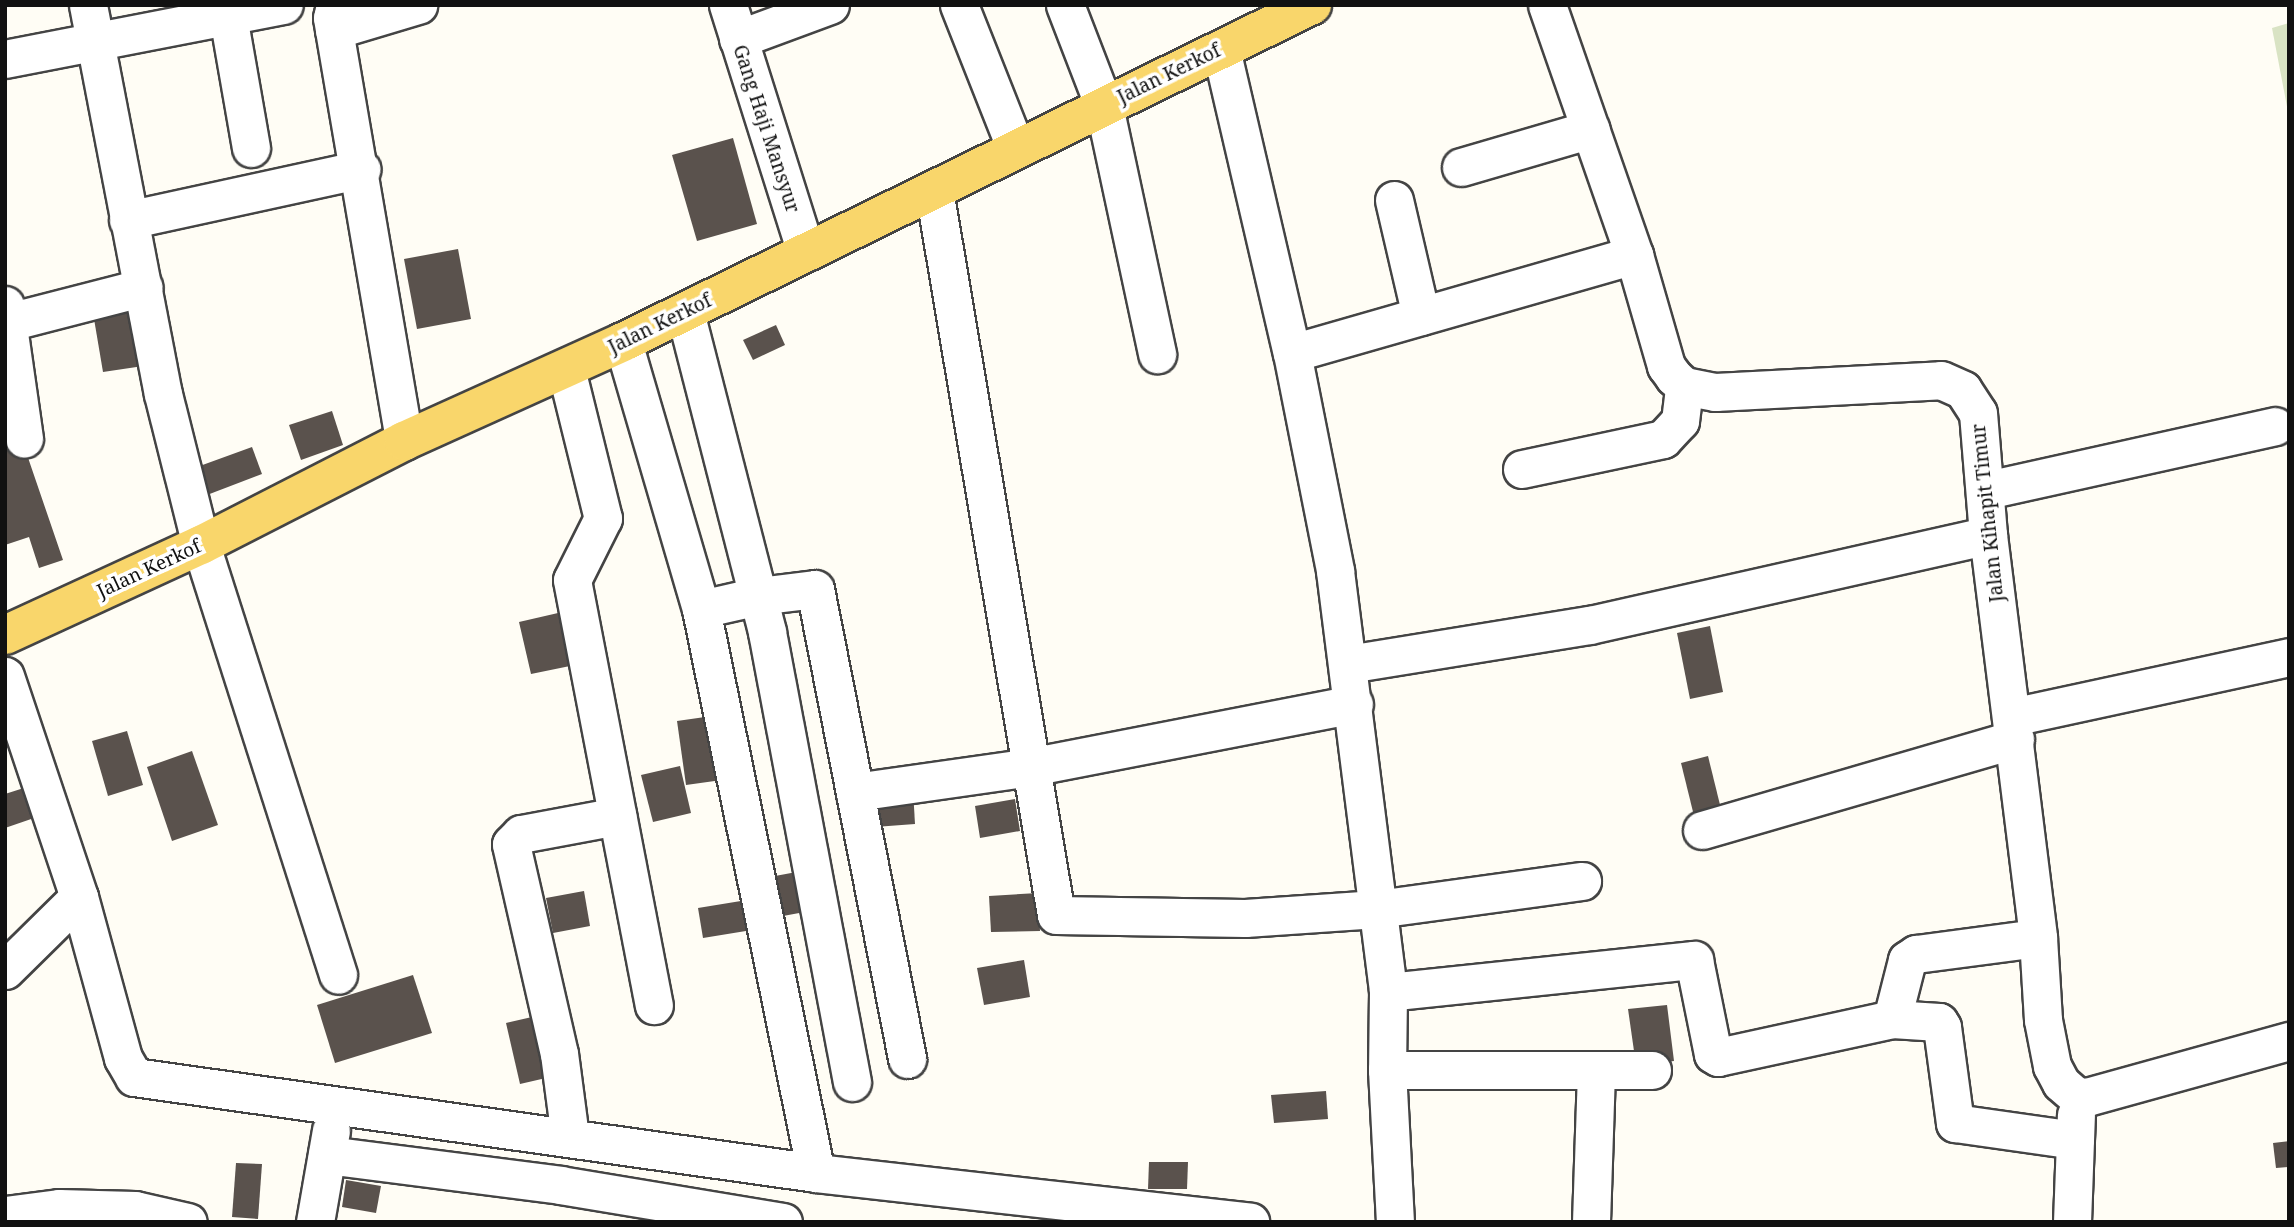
<!DOCTYPE html>
<html>
<head>
<meta charset="utf-8">
<style>
	body { margin:0 }
	#map { position:relative; width:2294px; height:1227px; overflow:hidden; background:#fffdf5; font-family:"Noto Serif",serif }
	div>[style] { position:absolute }
	[style*='--x'] { left:calc(var(--x)*1px); top:calc(var(--y)*1px); width:calc(var(--w)*1px); rotate:calc(var(--a)*1deg) }
	.cemetery>* { inset:0; background:#d9e3c4 }
	.building>* { inset:0; background:#5a524d }
	.roads { filter:drop-shadow(2px 0 #444) drop-shadow(-2px 0 #444) drop-shadow(0 2px #444) drop-shadow(0 -2px #444) }
	.minor>* { height:37px; margin:-18.5px; padding:0 18.5px; transform-origin:18.5px; border-radius:18.5px; background:#fff }
	.major>* { height:38px; margin:-19px; padding:0 19px; transform-origin:19px; border-radius:19px; background:#f9d66b }
	span { translate:-50% -50%; white-space:nowrap; text-align:center; line-height:1.15; -webkit-text-stroke:7px #fff; paint-order:stroke }
	.street-label { font-size:19px; color:#111 }
	.frame { position:absolute; inset:0; border:7px solid #111; pointer-events:none }
</style>
</head>
<body>
<div id="map">
	<div class="cemetery">
		<div style="clip-path:polygon(2289px 23px,2289px 117px,2272px 28px)"></div>
	</div>
	<div class="building">
		<div style="clip-path:polygon(733px 138px,757px 224px,697px 241px,672px 155px)"></div>
		<div style="clip-path:polygon(458px 249px,471px 319px,417px 329px,404px 259px)"></div>
		<div style="clip-path:polygon(139px 299px,150px 365px,103px 372px,92px 307px)"></div>
		<div style="clip-path:polygon(776px 325px,785px 345px,753px 360px,743px 340px)"></div>
		<div style="clip-path:polygon(332px 411px,343px 445px,301px 460px,289px 425px)"></div>
		<div style="clip-path:polygon(23px 443px,63px 560px,39px 568px,29px 537px,5px 545px,5px 449px)"></div>
		<div style="clip-path:polygon(252px 447px,262px 474px,207px 495px,197px 467px)"></div>
		<div style="clip-path:polygon(558px 613px,570px 666px,531px 674px,519px 622px)"></div>
		<div style="clip-path:polygon(1710px 626px,1723px 692px,1690px 699px,1677px 633px)"></div>
		<div style="clip-path:polygon(719px 715px,729px 779px,686px 785px,677px 721px)"></div>
		<div style="clip-path:polygon(127px 731px,143px 785px,108px 796px,92px 741px)"></div>
		<div style="clip-path:polygon(192px 751px,218px 825px,172px 841px,147px 767px)"></div>
		<div style="clip-path:polygon(1708px 756px,1723px 817px,1696px 824px,1681px 763px)"></div>
		<div style="clip-path:polygon(680px 766px,691px 813px,653px 822px,641px 775px)"></div>
		<div style="clip-path:polygon(27px 787px,37px 817px,5px 828px,5px 794px)"></div>
		<div style="clip-path:polygon(913px 790px,915px 824px,875px 827px,873px 792px)"></div>
		<div style="clip-path:polygon(1015px 799px,1020px 831px,980px 838px,975px 806px)"></div>
		<div style="clip-path:polygon(802px 871px,810px 911px,783px 916px,775px 876px)"></div>
		<div style="clip-path:polygon(584px 891px,590px 926px,553px 933px,546px 898px)"></div>
		<div style="clip-path:polygon(1038px 893px,1040px 931px,991px 932px,989px 896px)"></div>
		<div style="clip-path:polygon(747px 900px,752px 930px,703px 938px,698px 908px)"></div>
		<div style="clip-path:polygon(1024px 960px,1030px 997px,984px 1005px,977px 968px)"></div>
		<div style="clip-path:polygon(413px 975px,432px 1033px,335px 1063px,317px 1005px)"></div>
		<div style="clip-path:polygon(1667px 1005px,1674px 1061px,1636px 1065px,1628px 1009px)"></div>
		<div style="clip-path:polygon(545px 1014px,559px 1075px,520px 1084px,506px 1023px)"></div>
		<div style="clip-path:polygon(1326px 1091px,1328px 1119px,1274px 1123px,1271px 1095px)"></div>
		<div style="clip-path:polygon(2289px 1141px,2289px 1167px,2276px 1168px,2273px 1143px)"></div>
		<div style="clip-path:polygon(1149px 1162px,1188px 1162px,1187px 1189px,1148px 1189px)"></div>
		<div style="clip-path:polygon(236px 1163px,262px 1164px,258px 1219px,232px 1217px)"></div>
		<div style="clip-path:polygon(346px 1180px,381px 1186px,376px 1213px,342px 1207px)"></div>
	</div>
	<div class="roads">
		<div class="minor">
			<div style="--x:88;--y:5;--w:396;--a:79.1"></div>
			<div style="--x:163;--y:394;--w:156;--a:75.9"></div>
			<div style="--x:201;--y:545;--w:451;--a:72.3"></div>
			<div style="--x:335;--y:5;--w:13;--a:103"></div>
			<div style="--x:332;--y:18;--w:429;--a:80.3"></div>
			<div style="--x:728;--y:5;--w:259;--a:72.5"></div>
			<div style="--x:959;--y:5;--w:155;--a:68.4"></div>
			<div style="--x:1065;--y:5;--w:108;--a:68.9"></div>
			<div style="--x:1104;--y:106;--w:254;--a:77.9"></div>
			<div style="--x:1547;--y:5;--w:265;--a:70.8"></div>
			<div style="--x:1634;--y:255;--w:116;--a:73.9"></div>
			<div style="--x:1666;--y:366;--w:14;--a:54"></div>
			<div style="--x:1674;--y:377;--w:13;--a:42"></div>
			<div style="--x:1684;--y:386;--w:32;--a:11"></div>
			<div style="--x:1715;--y:392;--w:226;--a:-3"></div>
			<div style="--x:1941;--y:380;--w:24;--a:24"></div>
			<div style="--x:1963;--y:390;--w:27;--a:57"></div>
			<div style="--x:1978;--y:413;--w:122;--a:85.3"></div>
			<div style="--x:1988;--y:535;--w:406;--a:82.9"></div>
			<div style="--x:2038;--y:938;--w:82;--a:86.5"></div>
			<div style="--x:2043;--y:1020;--w:47;--a:78.9"></div>
			<div style="--x:2052;--y:1066;--w:19;--a:62"></div>
			<div style="--x:2061;--y:1083;--w:20;--a:41"></div>
			<div style="--x:2076;--y:1096;--w:11;--a:5"></div>
			<div style="--x:2087;--y:1097;--w:210;--a:-15.5"></div>
			<div style="--x:228;--y:16;--w:134;--a:80.1"></div>
			<div style="--x:334;--y:30;--w:88;--a:-16.6"></div>
			<div style="--x:738;--y:39;--w:98;--a:-20.3"></div>
			<div style="--x:1221;--y:49;--w:312;--a:76.9"></div>
			<div style="--x:1292;--y:353;--w:222;--a:78.8"></div>
			<div style="--x:1335;--y:571;--w:424;--a:82.8"></div>
			<div style="--x:1388;--y:992;--w:78;--a:90.7"></div>
			<div style="--x:1387;--y:1070;--w:152;--a:87"></div>
			<div style="--x:5;--y:59;--w:284;--a:-11"></div>
			<div style="--x:1461;--y:167;--w:135;--a:-16.3"></div>
			<div style="--x:934;--y:190;--w:735;--a:80.45"></div>
			<div style="--x:1056;--y:915;--w:189;--a:0.9"></div>
			<div style="--x:1245;--y:918;--w:132;--a:-3.9"></div>
			<div style="--x:1377;--y:909;--w:207;--a:-7.8"></div>
			<div style="--x:1394;--y:200;--w:119;--a:76.9"></div>
			<div style="--x:128;--y:220;--w:239;--a:-12.3"></div>
			<div style="--x:5;--y:305;--w:135;--a:81.9"></div>
			<div style="--x:685;--y:312;--w:330;--a:75.6"></div>
			<div style="--x:767;--y:632;--w:458;--a:79.3"></div>
			<div style="--x:9;--y:322;--w:139;--a:-14.5"></div>
			<div style="--x:1292;--y:353;--w:356;--a:-16"></div>
			<div style="--x:566;--y:369;--w:154;--a:76.1"></div>
			<div style="--x:603;--y:518;--w:69;--a:116.6"></div>
			<div style="--x:572;--y:580;--w:433;--a:79.1"></div>
			<div style="--x:1522;--y:469;--w:144;--a:-12"></div>
			<div style="--x:1663;--y:439;--w:25;--a:-47"></div>
			<div style="--x:1680;--y:421;--w:35;--a:-83"></div>
			<div style="--x:1987;--y:490;--w:295;--a:-12.5"></div>
			<div style="--x:701;--y:609;--w:58;--a:-12.8"></div>
			<div style="--x:758;--y:596;--w:57;--a:-7"></div>
			<div style="--x:815;--y:589;--w:479;--a:78.9"></div>
			<div style="--x:1348;--y:664;--w:245;--a:-9.2"></div>
			<div style="--x:1590;--y:625;--w:408;--a:-12.7"></div>
			<div style="--x:5;--y:676;--w:233;--a:71.5"></div>
			<div style="--x:79;--y:897;--w:104;--a:135.4"></div>
			<div style="--x:2012;--y:717;--w:283;--a:-12.2"></div>
			<div style="--x:855;--y:792;--w:177;--a:-8.1"></div>
			<div style="--x:1030;--y:767;--w:330;--a:-11"></div>
			<div style="--x:1702;--y:830;--w:326;--a:-16.2"></div>
			<div style="--x:79;--y:897;--w:167;--a:74.7"></div>
			<div style="--x:123;--y:1058;--w:22;--a:60"></div>
			<div style="--x:134;--y:1077;--w:689;--a:8.01"></div>
			<div style="--x:816;--y:1173;--w:576;--a:-101.52"></div>
			<div style="--x:701;--y:609;--w:278;--a:-106.3"></div>
			<div style="--x:1388;--y:992;--w:308;--a:-6"></div>
			<div style="--x:1694;--y:960;--w:96;--a:78.6"></div>
			<div style="--x:1713;--y:1054;--w:6;--a:31"></div>
			<div style="--x:1718;--y:1057;--w:178;--a:-12.3"></div>
			<div style="--x:1892;--y:1019;--w:61;--a:-75.7"></div>
			<div style="--x:1907;--y:960;--w:11;--a:-34"></div>
			<div style="--x:1916;--y:954;--w:123;--a:-7.5"></div>
			<div style="--x:1892;--y:1019;--w:47;--a:3.7"></div>
			<div style="--x:1939;--y:1022;--w:6;--a:59"></div>
			<div style="--x:1942;--y:1027;--w:97;--a:82.3"></div>
			<div style="--x:1955;--y:1123;--w:121;--a:8.1"></div>
			<div style="--x:1387;--y:1070;--w:265;--a:0"></div>
			<div style="--x:570;--y:1137;--w:84;--a:-97.5"></div>
			<div style="--x:559;--y:1054;--w:215;--a:-102.9"></div>
			<div style="--x:511;--y:844;--w:14;--a:-45"></div>
			<div style="--x:521;--y:834;--w:98;--a:-10.6"></div>
			<div style="--x:327;--y:1155;--w:235;--a:7.3"></div>
			<div style="--x:560;--y:1185;--w:226;--a:9.4"></div>
			<div style="--x:816;--y:1173;--w:437;--a:6.4"></div>
			<div style="--x:5;--y:1215;--w:54;--a:-7.4"></div>
			<div style="--x:59;--y:1208;--w:76;--a:1.5"></div>
			<div style="--x:135;--y:1210;--w:54;--a:12.8"></div>
			<div style="--x:315;--y:1222;--w:93;--a:-80.1"></div>
			<div style="--x:1591;--y:1222;--w:151;--a:-88.1"></div>
			<div style="--x:2072;--y:1222;--w:107;--a:-87.9"></div>
		</div>
		<div class="major">
			<div style="--x:5;--y:635;--w:216;--a:-24.7"></div>
			<div style="--x:201;--y:545;--w:228;--a:-27.1"></div>
			<div style="--x:404;--y:441;--w:240;--a:-24.3"></div>
			<div style="--x:623;--y:342;--w:767;--a:-26.06"></div>
		</div>
	</div>
	<div class="street-label">
		<span style="left:1169px;top:74px;rotate:-26deg">Jalan Kerkof</span>
		<span style="left:766px;top:129px;rotate:72deg">Gang Haji Mansyur</span>
		<span style="left:660px;top:324px;rotate:-26deg">Jalan Kerkof</span>
		<span style="left:1988px;top:513px;rotate:-96deg">Jalan Kihapit Timur</span>
		<span style="left:149px;top:569px;rotate:-25deg">Jalan Kerkof</span>
	</div>
	<div class="frame"></div>
</div>
</body>
</html>
